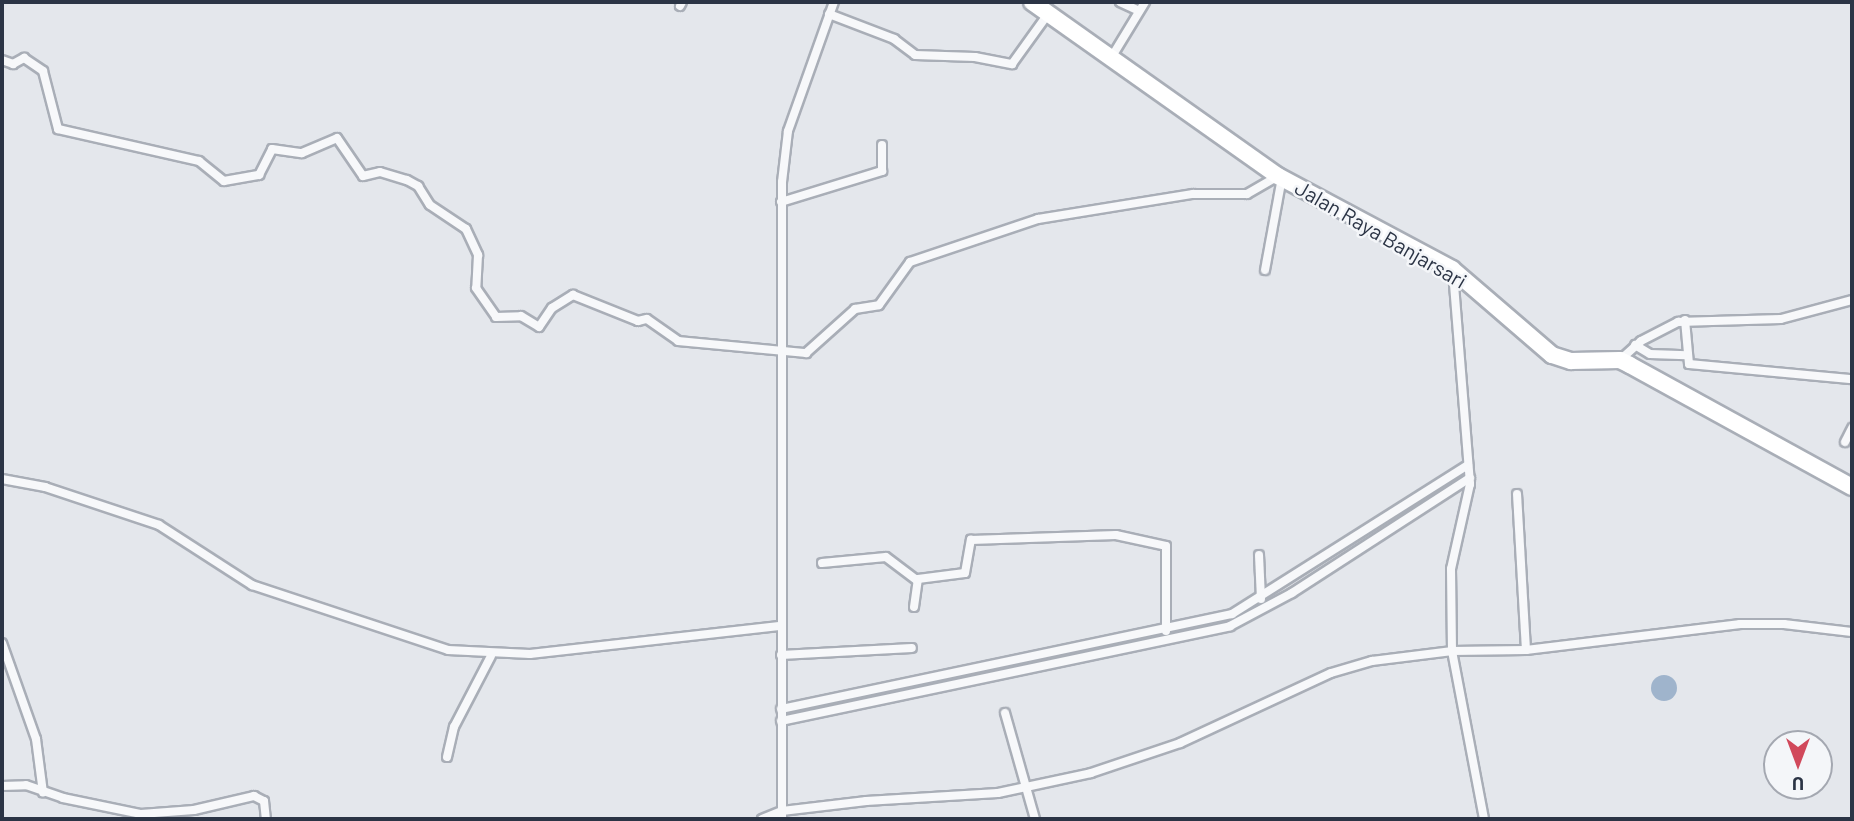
<!DOCTYPE html>
<html>
<head>
<meta charset="utf-8">
<style>
	body { margin:0 }
	#map { position:relative; width:1854px; height:821px; overflow:hidden; background:#e4e7ec; font-family:Barlow,sans-serif }
	div>[style] { position:absolute }
	[style*='--x'] { left:calc(var(--x)*1px); top:calc(var(--y)*1px); width:calc(var(--w)*1px); rotate:calc(var(--a)*1deg) }
	.water>* { inset:0; background:#9fb4cc }
	.round { border-radius:50% }
	.roads { filter:drop-shadow(2px 0 #a9aeb7) drop-shadow(-2px 0 #a9aeb7) drop-shadow(0 2px #a9aeb7) drop-shadow(0 -2px #a9aeb7) }
	.street>* { height:8px; margin:-4px; padding:0 4px; transform-origin:4px; border-radius:4px; background:#f7f8fa }
	.highway>* { height:16px; margin:-8px; padding:0 8px; transform-origin:8px; border-radius:8px; background:#fff }
	span { translate:-50% -50%; white-space:nowrap; text-align:center; line-height:1.15; -webkit-text-stroke:5px #f4f6f9; paint-order:stroke }
	.street-label { font-size:21px; color:#2b3445 }
	.frame { position:absolute; inset:0; border:4px solid #2b3445; pointer-events:none }
	.north { position:absolute; left:1763px; top:730px; width:70px; height:70px; box-sizing:border-box; background:#f4f6f9; border:2px solid #a4a8b1; border-radius:50%; rotate:180deg; font-size:19px; font-weight:700; line-height:28px; text-align:center; color:#2b3445 }
	.north::after { content:''; display:block; margin:auto; width:24px; height:32px; background:#d1495b; clip-path:polygon(50% 0,100% 100%,50% 72%,0 100%) }
</style>
</head>
<body>
<div id="map">
	<div class="water">
		<div class="round" style="left:1651px;top:675px;width:26px;height:26px"></div>
	</div>
	<div class="roads">
		<div class="street">
			<div style="--x:1120;--y:2;--w:21;--a:25"></div>
			<div style="--x:680;--y:6;--w:4;--a:-63"></div>
			<div style="--x:829;--y:14;--w:70;--a:21"></div>
			<div style="--x:894;--y:39;--w:26;--a:37"></div>
			<div style="--x:915;--y:55;--w:60;--a:1.9"></div>
			<div style="--x:975;--y:57;--w:38;--a:11"></div>
			<div style="--x:1012;--y:64;--w:62;--a:-54.2"></div>
			<div style="--x:1111;--y:58;--w:66;--a:-58.7"></div>
			<div style="--x:2;--y:60;--w:12;--a:20"></div>
			<div style="--x:13;--y:64;--w:13;--a:-29"></div>
			<div style="--x:24;--y:58;--w:23;--a:34"></div>
			<div style="--x:43;--y:71;--w:60;--a:75.5"></div>
			<div style="--x:58;--y:129;--w:145;--a:12.8"></div>
			<div style="--x:199;--y:161;--w:32;--a:39"></div>
			<div style="--x:224;--y:181;--w:36;--a:-10"></div>
			<div style="--x:259;--y:175;--w:29;--a:-63"></div>
			<div style="--x:272;--y:149;--w:30;--a:8"></div>
			<div style="--x:302;--y:153;--w:38;--a:-23"></div>
			<div style="--x:337;--y:138;--w:46;--a:55.6"></div>
			<div style="--x:363;--y:176;--w:17;--a:-13"></div>
			<div style="--x:380;--y:172;--w:28;--a:17"></div>
			<div style="--x:407;--y:180;--w:13;--a:29"></div>
			<div style="--x:418;--y:186;--w:22;--a:58"></div>
			<div style="--x:430;--y:205;--w:43;--a:33.7"></div>
			<div style="--x:466;--y:229;--w:29;--a:65"></div>
			<div style="--x:478;--y:255;--w:33;--a:93"></div>
			<div style="--x:476;--y:288;--w:35;--a:55"></div>
			<div style="--x:496;--y:317;--w:25;--a:-2"></div>
			<div style="--x:521;--y:316;--w:21;--a:31"></div>
			<div style="--x:539;--y:327;--w:23;--a:-56"></div>
			<div style="--x:552;--y:308;--w:25;--a:-32"></div>
			<div style="--x:573;--y:295;--w:70;--a:21.8"></div>
			<div style="--x:638;--y:321;--w:9;--a:-13"></div>
			<div style="--x:647;--y:319;--w:38;--a:35"></div>
			<div style="--x:678;--y:341;--w:129;--a:5.4"></div>
			<div style="--x:806;--y:353;--w:66;--a:-41.9"></div>
			<div style="--x:855;--y:309;--w:24;--a:-9"></div>
			<div style="--x:879;--y:305;--w:53;--a:-54.2"></div>
			<div style="--x:910;--y:262;--w:135;--a:-18.6"></div>
			<div style="--x:1038;--y:219;--w:157;--a:-9.2"></div>
			<div style="--x:1193;--y:194;--w:54;--a:0"></div>
			<div style="--x:1247;--y:194;--w:36;--a:-30"></div>
			<div style="--x:781;--y:202;--w:106;--a:-17.1"></div>
			<div style="--x:882;--y:171;--w:26;--a:-90"></div>
			<div style="--x:1265;--y:270;--w:95;--a:-79.6"></div>
			<div style="--x:1453;--y:272;--w:213;--a:85.4"></div>
			<div style="--x:1470;--y:484;--w:87;--a:102.6"></div>
			<div style="--x:1451;--y:569;--w:82;--a:89.3"></div>
			<div style="--x:1452;--y:651;--w:171;--a:79.2"></div>
			<div style="--x:1685;--y:320;--w:44;--a:84.8"></div>
			<div style="--x:1689;--y:364;--w:164;--a:5.3"></div>
			<div style="--x:1635;--y:345;--w:17;--a:31"></div>
			<div style="--x:1650;--y:354;--w:37;--a:2"></div>
			<div style="--x:1620;--y:360;--w:28;--a:-42"></div>
			<div style="--x:1641;--y:341;--w:42;--a:-27.2"></div>
			<div style="--x:1678;--y:322;--w:103;--a:-1.7"></div>
			<div style="--x:1781;--y:319;--w:73;--a:-15"></div>
			<div style="--x:1845;--y:442;--w:16;--a:-63"></div>
			<div style="--x:2;--y:479;--w:44;--a:10.5"></div>
			<div style="--x:45;--y:487;--w:120;--a:18.4"></div>
			<div style="--x:159;--y:525;--w:111;--a:32.8"></div>
			<div style="--x:252;--y:585;--w:206;--a:18.3"></div>
			<div style="--x:448;--y:650;--w:82;--a:2.8"></div>
			<div style="--x:530;--y:654;--w:253;--a:-6.4"></div>
			<div style="--x:1517;--y:494;--w:156;--a:86.7"></div>
			<div style="--x:1259;--y:555;--w:44;--a:87.4"></div>
			<div style="--x:822;--y:563;--w:64;--a:-5.4"></div>
			<div style="--x:886;--y:557;--w:39;--a:37"></div>
			<div style="--x:914;--y:607;--w:28;--a:-82"></div>
			<div style="--x:918;--y:579;--w:47;--a:-7.3"></div>
			<div style="--x:965;--y:573;--w:34;--a:-80"></div>
			<div style="--x:971;--y:540;--w:145;--a:-2"></div>
			<div style="--x:1116;--y:535;--w:51;--a:12.4"></div>
			<div style="--x:1166;--y:546;--w:85;--a:90"></div>
			<div style="--x:2;--y:643;--w:102;--a:70.5"></div>
			<div style="--x:36;--y:739;--w:54;--a:82.6"></div>
			<div style="--x:781;--y:655;--w:131;--a:-3.1"></div>
			<div style="--x:781;--y:709;--w:461;--a:-11.9"></div>
			<div style="--x:1232;--y:614;--w:279;--a:-32.3"></div>
			<div style="--x:1005;--y:713;--w:110;--a:74.2"></div>
			<div style="--x:781;--y:721;--w:459;--a:-11.9"></div>
			<div style="--x:1230;--y:626;--w:70;--a:-28"></div>
			<div style="--x:1292;--y:593;--w:212;--a:-32.9"></div>
			<div style="--x:447;--y:757;--w:31;--a:-77"></div>
			<div style="--x:454;--y:727;--w:80;--a:-62.5"></div>
			<div style="--x:2;--y:786;--w:24;--a:-2"></div>
			<div style="--x:26;--y:785;--w:39;--a:19"></div>
			<div style="--x:63;--y:798;--w:80;--a:11.6"></div>
			<div style="--x:141;--y:814;--w:53;--a:-4.3"></div>
			<div style="--x:194;--y:810;--w:62;--a:-13.1"></div>
			<div style="--x:254;--y:796;--w:11;--a:27"></div>
			<div style="--x:264;--y:801;--w:18;--a:84"></div>
			<div style="--x:762;--y:819;--w:22;--a:-22"></div>
			<div style="--x:782;--y:811;--w:85;--a:-6.8"></div>
			<div style="--x:866;--y:801;--w:132;--a:-3.5"></div>
			<div style="--x:998;--y:793;--w:95;--a:-12.1"></div>
			<div style="--x:1091;--y:773;--w:94;--a:-18.6"></div>
			<div style="--x:1180;--y:743;--w:166;--a:-24.9"></div>
			<div style="--x:1331;--y:673;--w:43;--a:-16.3"></div>
			<div style="--x:1372;--y:661;--w:81;--a:-7.1"></div>
			<div style="--x:1452;--y:651;--w:74;--a:-0.8"></div>
			<div style="--x:1526;--y:650;--w:216;--a:-6.9"></div>
			<div style="--x:1740;--y:624;--w:44;--a:0"></div>
			<div style="--x:1784;--y:624;--w:68;--a:6.7"></div>
			<div style="--x:782;--y:819;--w:637;--a:-90"></div>
			<div style="--x:782;--y:182;--w:51;--a:-83.3"></div>
			<div style="--x:788;--y:131;--w:137;--a:-70.4"></div>
		</div>
		<div class="highway">
			<div style="--x:1032;--y:2;--w:301;--a:35.3"></div>
			<div style="--x:1278;--y:176;--w:197;--a:28.1"></div>
			<div style="--x:1452;--y:269;--w:132;--a:40.7"></div>
			<div style="--x:1552;--y:355;--w:20;--a:18"></div>
			<div style="--x:1571;--y:361;--w:49;--a:-1.2"></div>
			<div style="--x:1620;--y:360;--w:11;--a:27"></div>
			<div style="--x:1630;--y:365;--w:253;--a:28.8"></div>
		</div>
	</div>
	<div class="street-label">
		<span style="left:1381px;top:234px;rotate:30deg">Jalan Raya Banjarsari</span>
	</div>
	<div class="frame"></div>
	<div class="north">U</div>
</div>
</body>
</html>
